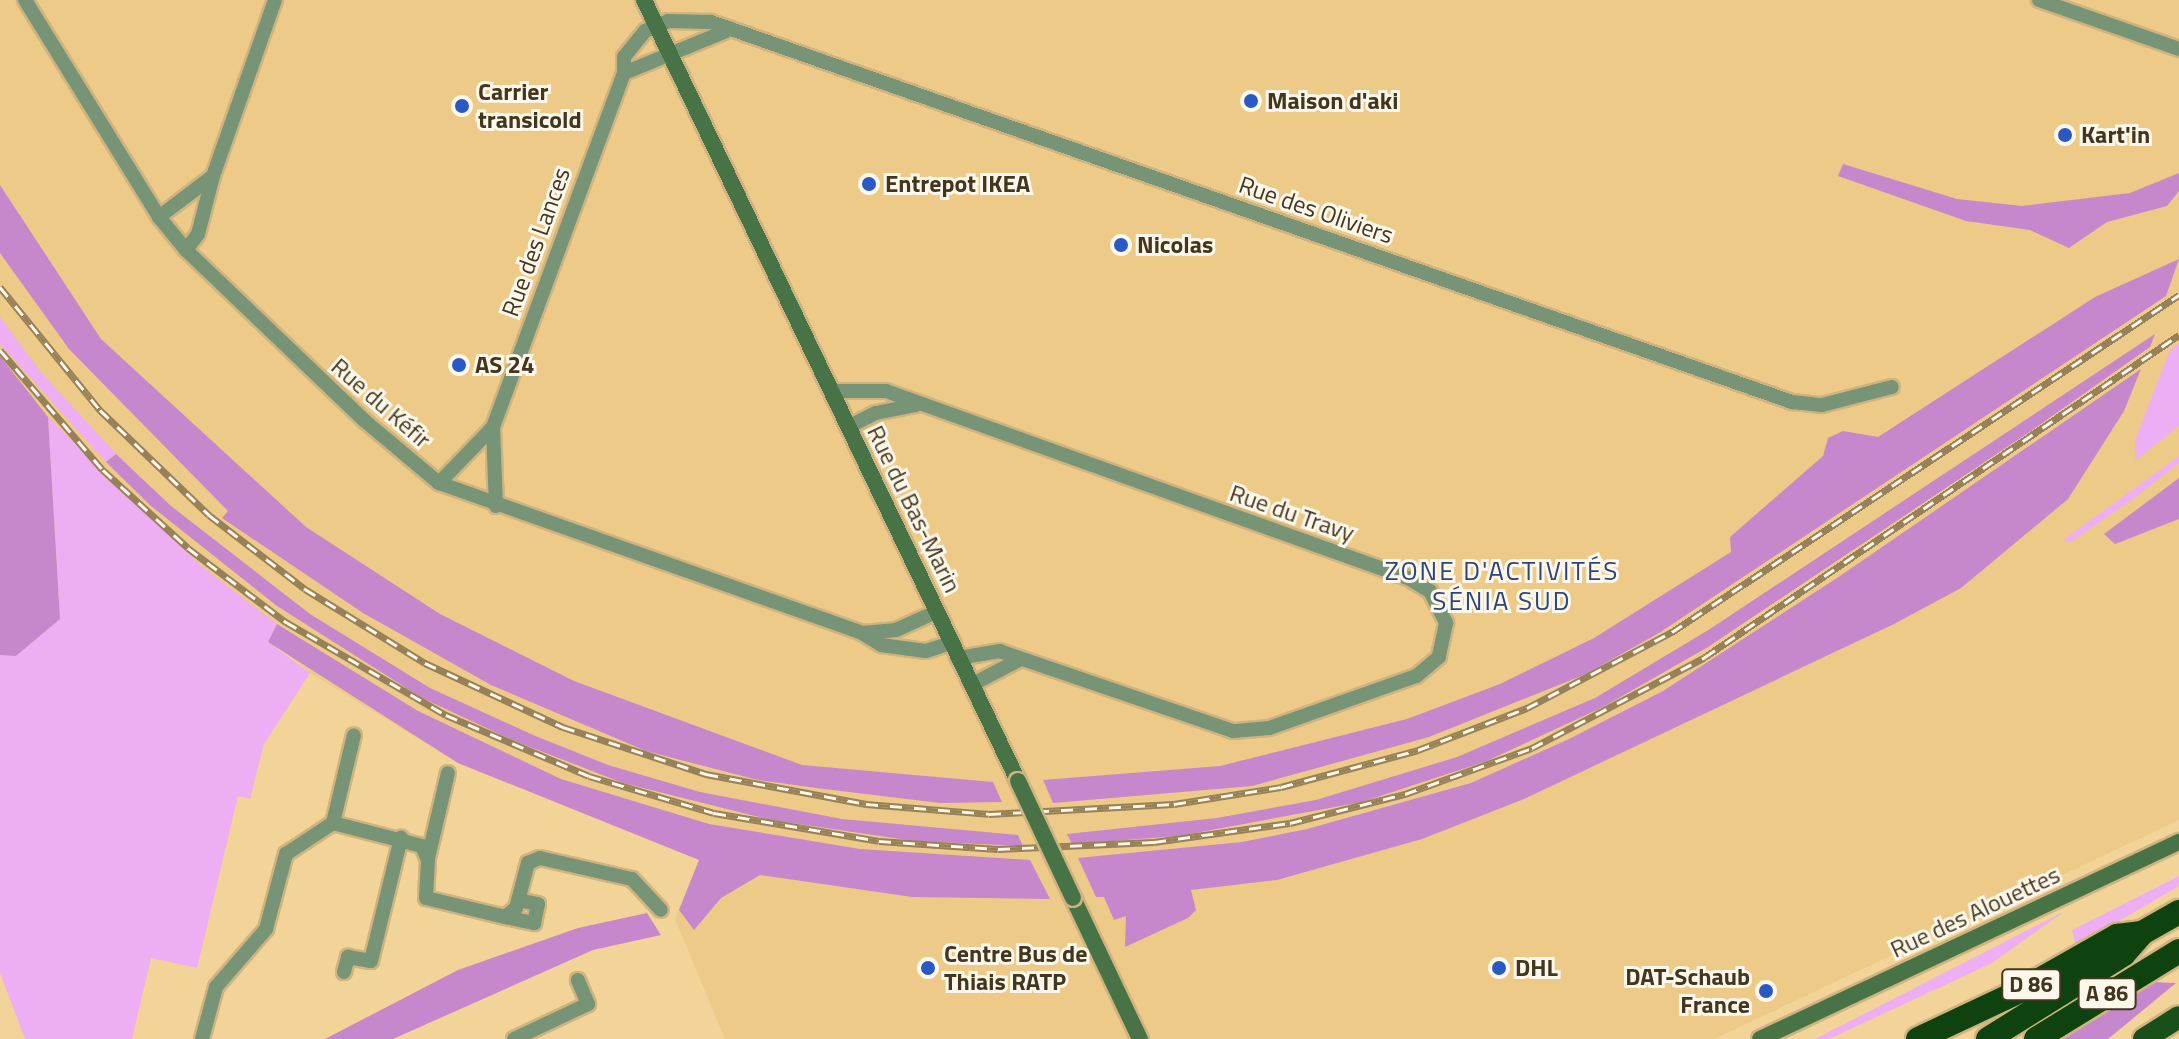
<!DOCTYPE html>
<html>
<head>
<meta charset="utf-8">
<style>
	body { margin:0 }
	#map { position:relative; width:2179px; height:1039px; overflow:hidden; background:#f2d498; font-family:"Titillium Web",sans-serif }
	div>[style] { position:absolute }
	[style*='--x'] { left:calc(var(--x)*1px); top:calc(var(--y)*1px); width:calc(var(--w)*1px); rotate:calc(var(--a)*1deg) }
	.built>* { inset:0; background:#edca87 }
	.green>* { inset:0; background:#edaef4 }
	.forest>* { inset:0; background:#c687cd }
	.roads { filter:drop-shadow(2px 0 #cfb480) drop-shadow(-2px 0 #cfb480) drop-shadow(0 2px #cfb480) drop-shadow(0 -2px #cfb480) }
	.minor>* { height:14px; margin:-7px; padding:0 7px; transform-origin:7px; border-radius:7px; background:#779476 }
	.secondary>* { height:16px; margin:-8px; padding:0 8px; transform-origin:8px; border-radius:8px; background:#487347 }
	.trunk>* { height:22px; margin:-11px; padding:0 11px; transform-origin:11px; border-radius:11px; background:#184f1a }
	.motorway>* { height:24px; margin:-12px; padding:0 12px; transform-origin:12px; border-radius:12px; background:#0e4310 }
	.rail>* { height:7px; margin-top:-3.5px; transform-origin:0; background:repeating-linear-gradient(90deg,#fef8ec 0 12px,#968158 0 24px); box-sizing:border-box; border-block:2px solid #968158 }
	.bridges { filter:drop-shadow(2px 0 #cfb480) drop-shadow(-2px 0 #cfb480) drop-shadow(0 2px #cfb480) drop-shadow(0 -2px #cfb480) }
	.secondary-bridge>* { height:16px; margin:-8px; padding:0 8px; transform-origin:8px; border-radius:8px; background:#487347 }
	.dots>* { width:22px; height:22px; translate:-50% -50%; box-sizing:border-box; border:4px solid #fef8ec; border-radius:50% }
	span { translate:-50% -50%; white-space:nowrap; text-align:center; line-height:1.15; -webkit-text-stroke:6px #fef8ec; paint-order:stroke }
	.shield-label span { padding:2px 6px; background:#fef8ec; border:2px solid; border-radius:6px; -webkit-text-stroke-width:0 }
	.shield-label { font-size:22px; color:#42361e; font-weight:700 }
	.poi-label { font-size:24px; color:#42361e; font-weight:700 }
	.left { translate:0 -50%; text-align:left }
	.right { translate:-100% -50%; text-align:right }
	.street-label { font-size:24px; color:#42361e }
	.neighbourhood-label { font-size:26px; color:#2b457d; letter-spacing:2px }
</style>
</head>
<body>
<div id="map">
	<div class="built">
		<div style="clip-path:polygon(0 0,2179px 0,2179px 820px,1714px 1039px,725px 1039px,675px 919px,699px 860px,458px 763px,310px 673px,107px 504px,0 361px)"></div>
	</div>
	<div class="green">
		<div style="clip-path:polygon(0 317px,40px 371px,116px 454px,106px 462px,0 344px)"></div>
		<div style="clip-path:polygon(2179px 344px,2179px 426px,2135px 461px,2135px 440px,2170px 350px)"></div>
		<div style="clip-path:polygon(48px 417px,200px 565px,277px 624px,268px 642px,310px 673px,264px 744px,250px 799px,238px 796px,197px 968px,151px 958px,132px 1039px,25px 1039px,0 973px,0 655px,16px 656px,60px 619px)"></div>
		<div style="clip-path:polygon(2179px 456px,2179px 463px,2133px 499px,2071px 542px,2063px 540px)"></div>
		<div style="clip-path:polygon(2179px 876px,2179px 886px,2076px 946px,2072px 930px)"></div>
		<div style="clip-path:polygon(2065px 911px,1992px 963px,1829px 1039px,1815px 1039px)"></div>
	</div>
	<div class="forest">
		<div style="clip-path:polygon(1843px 164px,1957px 199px,2022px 206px,2130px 193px,2179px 173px,2179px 191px,2167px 206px,2107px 222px,2069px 248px,2030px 230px,1966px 221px,1838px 176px)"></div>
		<div style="clip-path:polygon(0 185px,101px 339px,306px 527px,440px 614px,574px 681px,802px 765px,993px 782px,1002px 802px,940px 803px,816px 788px,758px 780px,646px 751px,491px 685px,363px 613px,222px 518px,228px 511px,69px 349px,0 253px)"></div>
		<div style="clip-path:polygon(2179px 259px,2166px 296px,1659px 633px,1586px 674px,1429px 737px,1252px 786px,1053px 803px,1043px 780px,1220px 766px,1407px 719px,1500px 684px,1594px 638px,1731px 552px,1730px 537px,1823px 456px,1828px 438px,1843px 431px,1878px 437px,2095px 297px)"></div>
		<div style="clip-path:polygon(2155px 334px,2150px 347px,2031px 431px,1708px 647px,1603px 707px,1487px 761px,1362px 802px,1179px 836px,1072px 844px,1067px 834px,1217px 818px,1316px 800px,1457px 757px,1595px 698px,1710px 629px)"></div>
		<div style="clip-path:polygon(0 356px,48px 417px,60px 619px,16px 656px,0 655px)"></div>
		<div style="clip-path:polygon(2141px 369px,2124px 411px,2068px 499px,1961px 588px,1894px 624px,1524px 799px,1422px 839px,1277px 880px,1191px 890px,1196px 910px,1188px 918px,1125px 947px,1126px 916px,1114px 920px,1104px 897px,1096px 897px,1078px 858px,1242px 842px,1307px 829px,1471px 783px,1569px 739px,1663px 691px,1840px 576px)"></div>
		<div style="clip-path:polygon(116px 454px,171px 506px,310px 614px,430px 688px,533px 735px,608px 765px,700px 792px,842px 819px,1018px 835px,1023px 846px,914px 841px,771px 820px,623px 783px,512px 740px,422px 698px,277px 606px,151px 506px,106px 462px)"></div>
		<div style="clip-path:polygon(2179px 478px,2179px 519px,2115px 544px,2104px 534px)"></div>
		<div style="clip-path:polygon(277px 624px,418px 711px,561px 779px,709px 824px,860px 849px,1030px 860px,1050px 899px,912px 897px,760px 875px,721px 898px,694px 930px,679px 910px,699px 860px,458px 763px,268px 642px)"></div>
		<div style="clip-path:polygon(647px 913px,661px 935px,593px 950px,393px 1039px,325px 1039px,458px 970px,578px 928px)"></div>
		<div style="clip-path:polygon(2151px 982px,2176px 983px,2108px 1039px,2060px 1039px)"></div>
	</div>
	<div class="roads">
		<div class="minor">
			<div style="--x:25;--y:0;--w:255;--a:58.3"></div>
			<div style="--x:159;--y:217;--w:43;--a:50.7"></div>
			<div style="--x:186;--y:250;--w:248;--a:43.7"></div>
			<div style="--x:365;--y:421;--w:97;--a:40"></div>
			<div style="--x:439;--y:483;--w:449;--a:19.5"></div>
			<div style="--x:862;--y:633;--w:22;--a:32"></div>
			<div style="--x:881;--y:645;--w:45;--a:7.6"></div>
			<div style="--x:926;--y:651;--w:25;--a:-18"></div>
			<div style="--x:2039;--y:0;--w:148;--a:19.3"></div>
			<div style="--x:624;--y:73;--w:110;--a:-22.4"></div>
			<div style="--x:159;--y:217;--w:68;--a:-37.2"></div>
			<div style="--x:186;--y:250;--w:20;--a:-53"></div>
			<div style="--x:198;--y:234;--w:60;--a:-75.5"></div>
			<div style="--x:213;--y:176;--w:187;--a:-70.6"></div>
			<div style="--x:831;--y:391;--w:55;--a:0"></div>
			<div style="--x:886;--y:391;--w:554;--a:19.71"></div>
			<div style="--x:1408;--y:578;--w:26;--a:31"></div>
			<div style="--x:1430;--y:591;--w:36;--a:63"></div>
			<div style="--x:1446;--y:623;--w:35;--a:102"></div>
			<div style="--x:1439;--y:657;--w:30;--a:140"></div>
			<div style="--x:1416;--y:676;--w:156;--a:160.5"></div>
			<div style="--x:1269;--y:728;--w:36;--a:175"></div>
			<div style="--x:1233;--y:731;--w:246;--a:-161.1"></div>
			<div style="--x:1000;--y:651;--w:43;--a:170.5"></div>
			<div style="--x:848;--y:427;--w:31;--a:-27"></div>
			<div style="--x:876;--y:413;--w:41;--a:-11.3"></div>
			<div style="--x:439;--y:483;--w:78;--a:-46"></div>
			<div style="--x:496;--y:506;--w:79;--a:-92.2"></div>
			<div style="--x:493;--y:427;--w:377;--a:-69.7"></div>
			<div style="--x:624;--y:73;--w:16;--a:-90"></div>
			<div style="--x:624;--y:57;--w:33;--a:-51"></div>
			<div style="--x:645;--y:31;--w:25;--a:-23"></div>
			<div style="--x:668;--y:21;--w:43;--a:1.3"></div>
			<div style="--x:711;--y:22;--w:1146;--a:19.37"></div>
			<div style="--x:1792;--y:402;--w:30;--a:6"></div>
			<div style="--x:1822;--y:405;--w:72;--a:-14.4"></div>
			<div style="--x:862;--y:633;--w:34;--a:-5"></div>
			<div style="--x:896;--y:630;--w:44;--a:-24.2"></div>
			<div style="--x:971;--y:685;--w:54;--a:-27.5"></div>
			<div style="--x:333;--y:823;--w:90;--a:-76.6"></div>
			<div style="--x:428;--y:858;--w:87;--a:-76.8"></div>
			<div style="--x:505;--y:917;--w:30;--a:12"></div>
			<div style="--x:534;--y:923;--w:19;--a:-78"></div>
			<div style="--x:538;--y:904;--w:20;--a:-169"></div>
			<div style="--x:344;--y:972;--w:16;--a:-75"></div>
			<div style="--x:348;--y:957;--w:23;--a:10"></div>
			<div style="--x:371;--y:961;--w:127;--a:-76.3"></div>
			<div style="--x:202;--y:1039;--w:54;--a:-74.9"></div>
			<div style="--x:216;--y:987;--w:77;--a:-49.2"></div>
			<div style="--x:266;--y:929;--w:78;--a:-75.1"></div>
			<div style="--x:286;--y:854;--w:56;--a:-33.4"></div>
			<div style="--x:333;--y:823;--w:92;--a:14.5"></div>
			<div style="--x:422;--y:846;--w:15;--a:67"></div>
			<div style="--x:428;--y:860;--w:38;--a:93"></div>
			<div style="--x:426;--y:898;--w:81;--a:13.5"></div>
			<div style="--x:505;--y:917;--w:14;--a:-39"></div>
			<div style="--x:516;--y:908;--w:47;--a:-75.1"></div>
			<div style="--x:528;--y:863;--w:13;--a:-23"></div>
			<div style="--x:540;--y:858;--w:94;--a:12.9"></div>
			<div style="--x:632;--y:879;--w:42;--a:46.9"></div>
			<div style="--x:514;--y:1039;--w:82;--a:-25.3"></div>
			<div style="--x:588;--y:1004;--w:26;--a:-113"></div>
		</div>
		<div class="secondary">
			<div style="--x:644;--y:0;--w:866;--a:64.41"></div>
			<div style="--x:1073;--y:898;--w:156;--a:64.6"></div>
			<div style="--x:1760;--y:1039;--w:463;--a:-25.2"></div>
		</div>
		<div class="trunk">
			<div style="--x:2144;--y:1039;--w:41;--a:-32.2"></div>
		</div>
		<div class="motorway">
			<div style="--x:1918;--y:1039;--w:113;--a:-25.2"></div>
			<div style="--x:2020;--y:991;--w:112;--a:-29.6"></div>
			<div style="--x:2117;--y:936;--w:25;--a:-7"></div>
			<div style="--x:1988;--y:1039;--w:160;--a:-32"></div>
			<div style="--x:2124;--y:954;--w:28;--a:-49"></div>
			<div style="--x:2142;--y:933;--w:43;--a:-29.6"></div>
			<div style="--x:2036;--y:1039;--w:168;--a:-31.6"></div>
		</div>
	</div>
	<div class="rail">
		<div style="--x:0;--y:287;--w:159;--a:50.9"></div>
		<div style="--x:100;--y:410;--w:151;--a:43.9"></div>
		<div style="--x:209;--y:515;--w:121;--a:37.6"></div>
		<div style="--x:305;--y:589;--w:141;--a:31.7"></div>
		<div style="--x:425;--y:663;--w:152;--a:24.9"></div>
		<div style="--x:563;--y:727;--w:151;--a:18.2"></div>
		<div style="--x:706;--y:774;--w:163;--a:10.6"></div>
		<div style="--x:866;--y:804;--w:123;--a:4.6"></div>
		<div style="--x:989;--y:814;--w:185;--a:-3.1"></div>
		<div style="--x:1174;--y:804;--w:108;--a:-9"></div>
		<div style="--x:1281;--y:787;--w:142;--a:-15.1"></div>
		<div style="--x:1418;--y:750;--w:117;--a:-21.1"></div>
		<div style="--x:1527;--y:708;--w:164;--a:-27.7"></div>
		<div style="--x:1672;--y:632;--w:609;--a:-33.61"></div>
		<div style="--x:0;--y:350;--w:158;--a:49.4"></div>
		<div style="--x:103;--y:470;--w:115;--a:42.5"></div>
		<div style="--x:188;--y:548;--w:123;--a:37.1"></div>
		<div style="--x:286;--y:622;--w:185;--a:30.2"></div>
		<div style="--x:446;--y:715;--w:155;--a:23.1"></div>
		<div style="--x:589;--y:776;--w:130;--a:16.5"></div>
		<div style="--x:714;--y:813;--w:167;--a:9.6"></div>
		<div style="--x:879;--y:841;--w:119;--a:3.8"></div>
		<div style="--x:998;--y:849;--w:156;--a:-2.6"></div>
		<div style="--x:1154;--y:842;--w:137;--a:-8"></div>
		<div style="--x:1290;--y:823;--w:119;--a:-14.2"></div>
		<div style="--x:1405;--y:794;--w:135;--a:-19.9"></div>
		<div style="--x:1532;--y:748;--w:195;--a:-27.7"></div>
		<div style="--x:1705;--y:657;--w:573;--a:-34.19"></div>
	</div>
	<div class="bridges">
		<div class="secondary-bridge">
			<div style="--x:1018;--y:781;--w:129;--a:64.8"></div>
		</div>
	</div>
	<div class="dots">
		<div style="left:1251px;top:101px;background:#2959c7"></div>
		<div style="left:462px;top:106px;background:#2959c7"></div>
		<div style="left:2065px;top:135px;background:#2959c7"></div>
		<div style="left:869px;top:184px;background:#2959c7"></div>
		<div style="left:1121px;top:245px;background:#2959c7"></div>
		<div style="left:459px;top:365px;background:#2959c7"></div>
		<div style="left:928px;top:968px;background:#2959c7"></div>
		<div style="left:1499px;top:968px;background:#2959c7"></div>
		<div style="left:1766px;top:991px;background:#2959c7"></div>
	</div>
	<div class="shield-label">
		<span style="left:2031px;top:985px">D 86</span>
		<span style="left:2107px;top:994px">A 86</span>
	</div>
	<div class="poi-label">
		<span class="left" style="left:478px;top:106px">Carrier<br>transicold</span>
		<span class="left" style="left:1267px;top:101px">Maison d'aki</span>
		<span class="left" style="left:2081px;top:135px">Kart'in</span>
		<span class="left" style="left:885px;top:184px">Entrepot IKEA</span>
		<span class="left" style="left:1137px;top:245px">Nicolas</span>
		<span class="left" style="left:475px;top:365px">AS 24</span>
		<span class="left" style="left:944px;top:968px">Centre Bus de<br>Thiais RATP</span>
		<span class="left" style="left:1515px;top:968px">DHL</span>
		<span class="right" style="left:1750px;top:991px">DAT-Schaub<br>France</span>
	</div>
	<div class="street-label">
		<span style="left:1316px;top:210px;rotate:19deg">Rue des Oliviers</span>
		<span style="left:536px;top:242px;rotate:-70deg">Rue des Lances</span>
		<span style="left:381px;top:403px;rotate:41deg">Rue du Kéfir</span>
		<span style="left:914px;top:509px;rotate:64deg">Rue du Bas-Marin</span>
		<span style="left:1292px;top:513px;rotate:19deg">Rue du Travy</span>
		<span style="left:1975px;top:912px;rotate:-25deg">Rue des Alouettes</span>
	</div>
	<div class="neighbourhood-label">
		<span style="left:1502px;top:586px">ZONE D'ACTIVITÉS<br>SÉNIA SUD</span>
	</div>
</div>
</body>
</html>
